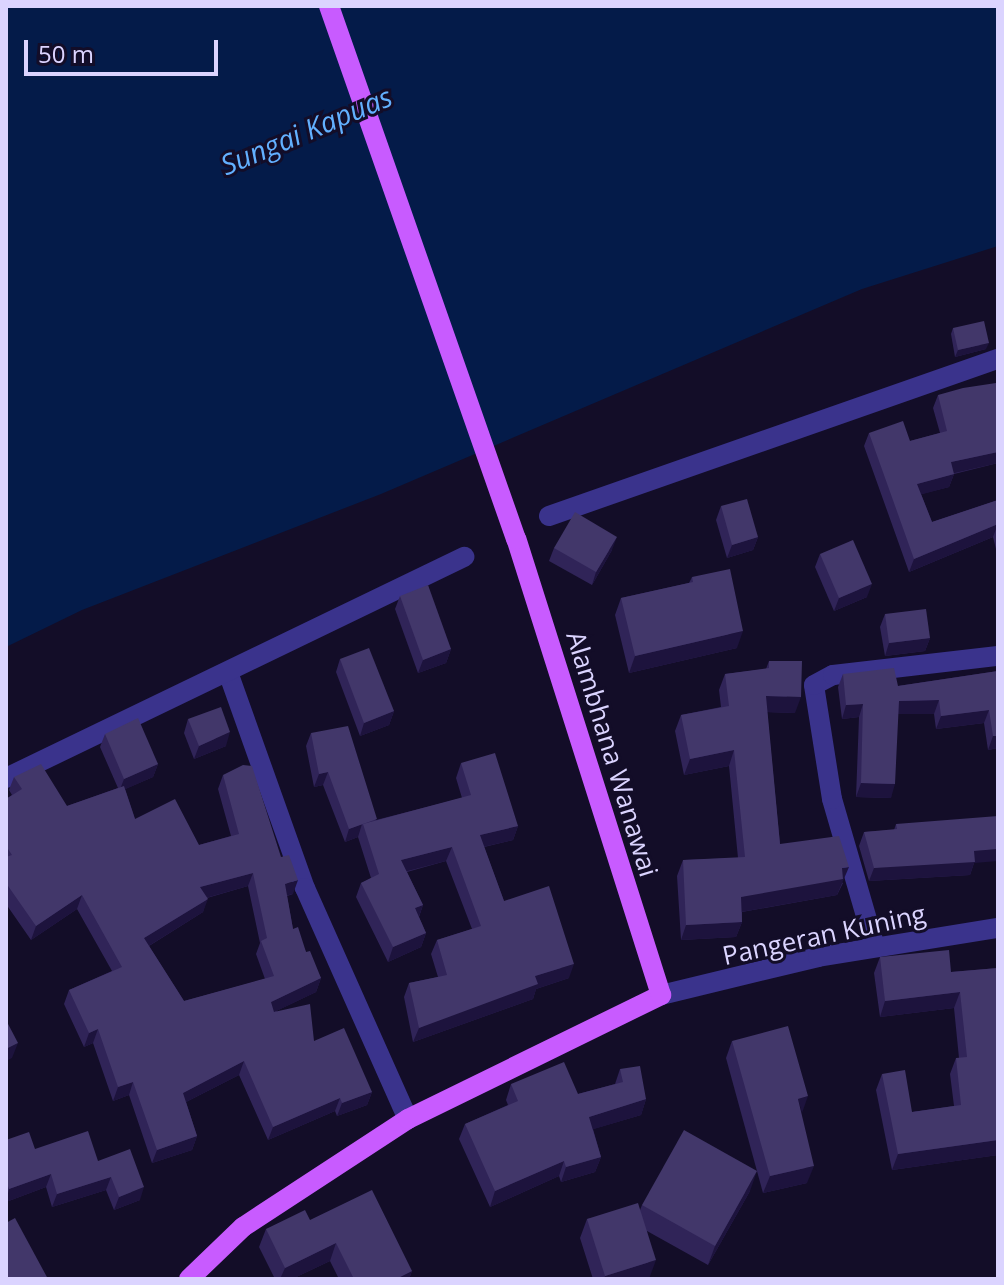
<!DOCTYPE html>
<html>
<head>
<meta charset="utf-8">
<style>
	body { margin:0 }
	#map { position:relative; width:1004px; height:1285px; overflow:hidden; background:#130d28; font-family:"Open Sans",sans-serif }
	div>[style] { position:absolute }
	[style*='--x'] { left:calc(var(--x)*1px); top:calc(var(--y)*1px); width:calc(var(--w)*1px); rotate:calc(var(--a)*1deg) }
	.water>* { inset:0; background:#041b49 }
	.street>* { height:20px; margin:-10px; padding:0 10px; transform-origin:10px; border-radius:10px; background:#3a338c }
	.primary>* { height:20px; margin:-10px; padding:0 10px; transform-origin:10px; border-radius:10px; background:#c85bff }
	.wall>* { inset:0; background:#302458 }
	.shaded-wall>* { inset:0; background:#1d133d }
	.building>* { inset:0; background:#42376a }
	span { translate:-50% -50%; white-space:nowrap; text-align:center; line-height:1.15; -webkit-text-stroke:6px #130d28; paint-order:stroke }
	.street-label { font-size:26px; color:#dbd4ff }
	.water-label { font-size:28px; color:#62b0ff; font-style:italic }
	.frame { position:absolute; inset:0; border:8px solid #dbd4ff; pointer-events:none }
	.scale { position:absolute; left:24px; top:40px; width:194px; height:36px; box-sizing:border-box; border:4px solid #dbd4ff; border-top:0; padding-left:10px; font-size:24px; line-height:28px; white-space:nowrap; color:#dbd4ff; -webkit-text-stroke:6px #130d28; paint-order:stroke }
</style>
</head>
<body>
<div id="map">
	<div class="water">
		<div style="clip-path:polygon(6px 6px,998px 6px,998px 246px,862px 289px,381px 494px,82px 610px,6px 647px)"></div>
	</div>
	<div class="street">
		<div style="--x:549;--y:516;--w:476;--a:-19.3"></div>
		<div style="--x:229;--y:675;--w:226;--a:70.4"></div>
		<div style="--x:305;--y:888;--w:253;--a:66"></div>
		<div style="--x:6;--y:778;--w:509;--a:-25.76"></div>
		<div style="--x:875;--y:947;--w:154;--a:-106.2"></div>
		<div style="--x:832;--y:799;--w:115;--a:-99"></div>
		<div style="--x:814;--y:685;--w:21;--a:-28"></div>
		<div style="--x:833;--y:675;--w:166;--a:-6.6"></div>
		<div style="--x:661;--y:995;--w:162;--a:-13.6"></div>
		<div style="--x:818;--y:957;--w:182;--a:-9.2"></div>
	</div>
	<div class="primary">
		<div style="--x:189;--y:1279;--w:75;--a:-43.9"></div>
		<div style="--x:243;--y:1227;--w:197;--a:-33.2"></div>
		<div style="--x:408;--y:1119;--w:282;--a:-26.1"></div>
		<div style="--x:661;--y:995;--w:478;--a:-107.6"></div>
		<div style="--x:516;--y:539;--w:565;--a:-109.33"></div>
	</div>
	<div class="wall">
		<div style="clip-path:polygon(953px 328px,986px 349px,955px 357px,951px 334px)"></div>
		<div style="clip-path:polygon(998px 393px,998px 463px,954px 474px,949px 487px,921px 494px,932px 522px,998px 500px,998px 557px,993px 537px,909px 572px,864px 446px,869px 433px,910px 441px,940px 433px,933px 408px,938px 395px)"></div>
		<div style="clip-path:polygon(721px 506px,758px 537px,753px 550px,727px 558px,716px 520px)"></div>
		<div style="clip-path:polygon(554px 548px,612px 550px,592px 585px,549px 561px)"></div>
		<div style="clip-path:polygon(820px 554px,867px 597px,834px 611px,815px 567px)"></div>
		<div style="clip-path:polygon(692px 577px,737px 648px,629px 673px,615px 615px,621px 598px,689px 583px)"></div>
		<div style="clip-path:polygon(400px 596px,451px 649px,446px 663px,418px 673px,395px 609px)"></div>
		<div style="clip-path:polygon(885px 614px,930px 638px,925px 651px,885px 656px,880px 627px)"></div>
		<div style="clip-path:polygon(340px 659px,394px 711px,389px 725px,360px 736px,336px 672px)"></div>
		<div style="clip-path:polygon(769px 661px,795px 713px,767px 712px,780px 844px,843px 883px,837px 895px,742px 912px,742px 922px,736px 937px,681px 940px,677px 876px,683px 860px,738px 858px,729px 766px,684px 775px,675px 731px,681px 715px,721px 707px,719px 690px,725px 674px,766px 669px)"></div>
		<div style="clip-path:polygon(998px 671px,998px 748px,988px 750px,984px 723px,936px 729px,934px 714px,898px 714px,891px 798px,856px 797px,859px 717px,842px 719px,838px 687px,843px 674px,898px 686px)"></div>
		<div style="clip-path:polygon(188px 719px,226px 746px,194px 759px,184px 733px)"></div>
		<div style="clip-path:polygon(311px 733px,376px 820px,462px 798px,456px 778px,461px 763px,518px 826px,513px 840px,484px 847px,504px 901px,569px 978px,536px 989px,533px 999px,413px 1042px,404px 997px,409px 983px,438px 977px,431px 954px,437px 940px,472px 929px,446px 861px,407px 872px,423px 905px,419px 917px,426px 933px,421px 947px,388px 962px,356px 897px,361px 883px,371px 878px,358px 837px,345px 842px,323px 785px,314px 787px,306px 746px)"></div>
		<div style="clip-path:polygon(evenodd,105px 734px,158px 764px,153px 777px,125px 789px,135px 819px,199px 845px,231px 836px,218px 789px,223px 775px,293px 894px,287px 896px,293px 929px,321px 978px,316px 992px,276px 1011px,314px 1041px,372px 1092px,367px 1105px,337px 1116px,335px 1111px,268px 1140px,239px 1075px,186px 1102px,197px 1136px,192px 1150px,152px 1163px,129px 1095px,113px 1101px,93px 1043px,84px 1047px,64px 1004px,69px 990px,112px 971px,77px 909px,31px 940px,6px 904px,6px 799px,12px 795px,9px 790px,14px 777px,67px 806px,118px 788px,100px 747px,105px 734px,248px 886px,260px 943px,256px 954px,265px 979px,184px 1001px,149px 946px,203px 912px,207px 898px,248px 886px)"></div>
		<div style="clip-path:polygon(896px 824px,974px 863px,970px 875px,869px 881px,859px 846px,864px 832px,894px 830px)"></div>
		<div style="clip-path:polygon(880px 957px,951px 972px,998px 968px,998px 1155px,892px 1170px,876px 1090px,882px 1074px,912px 1112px,954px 1106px,950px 1074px,956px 1058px,959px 1058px,954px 1008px,880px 1017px,874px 973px)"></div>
		<div style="clip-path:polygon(732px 1041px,801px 1113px,807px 1183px,763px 1193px,726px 1058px)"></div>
		<div style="clip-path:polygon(620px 1069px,646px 1099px,641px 1115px,593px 1129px,601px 1157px,595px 1172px,561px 1182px,559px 1176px,490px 1207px,459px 1139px,465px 1124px,508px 1105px,506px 1100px,511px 1084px,578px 1094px,615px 1084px)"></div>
		<div style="clip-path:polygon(6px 1140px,35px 1149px,98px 1161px,140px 1200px,114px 1210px,106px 1190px,52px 1207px,46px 1187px,6px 1202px)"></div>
		<div style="clip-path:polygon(750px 1191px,708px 1265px,647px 1231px,649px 1279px,593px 1279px,580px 1238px,587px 1219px,640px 1210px,642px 1205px)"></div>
		<div style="clip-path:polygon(310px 1220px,412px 1271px,409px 1279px,339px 1279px,330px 1261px,292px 1279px,275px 1279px,259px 1247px,266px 1229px)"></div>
	</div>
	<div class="shaded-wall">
		<div style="clip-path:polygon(989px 343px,986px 349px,955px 357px,958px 350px)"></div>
		<div style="clip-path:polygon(998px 452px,998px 463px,946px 475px,951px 462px)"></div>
		<div style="clip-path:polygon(954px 474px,949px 487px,912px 497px,917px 484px)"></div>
		<div style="clip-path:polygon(998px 524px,993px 537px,909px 572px,914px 559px)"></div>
		<div style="clip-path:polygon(617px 537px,612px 550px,592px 585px,596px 572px)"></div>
		<div style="clip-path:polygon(758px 537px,753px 550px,727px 558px,732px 545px)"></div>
		<div style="clip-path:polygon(872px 584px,867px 597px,834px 611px,839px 598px)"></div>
		<div style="clip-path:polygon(743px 631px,737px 648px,629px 673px,635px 656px)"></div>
		<div style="clip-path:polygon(930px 638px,925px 651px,885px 656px,889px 643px)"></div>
		<div style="clip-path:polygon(451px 649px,446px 663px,418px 673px,423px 660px)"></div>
		<div style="clip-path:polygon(766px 696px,801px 697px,795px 713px,760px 712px)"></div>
		<div style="clip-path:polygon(939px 700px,934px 714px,894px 714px,899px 701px)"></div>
		<div style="clip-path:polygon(863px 704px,859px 717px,842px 719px,846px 705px)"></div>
		<div style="clip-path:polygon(989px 710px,984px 723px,936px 729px,941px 716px)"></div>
		<div style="clip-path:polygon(394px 711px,389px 725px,360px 736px,364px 723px)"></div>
		<div style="clip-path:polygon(230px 732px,226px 746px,194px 759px,199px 746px)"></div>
		<div style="clip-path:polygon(993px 736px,998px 736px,998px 748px,988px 750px)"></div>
		<div style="clip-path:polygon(734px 750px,729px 766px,684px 775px,690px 759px)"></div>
		<div style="clip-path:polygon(158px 764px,153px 777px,119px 792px,124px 779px)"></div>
		<div style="clip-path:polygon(328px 772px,323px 785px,314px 787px,319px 774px)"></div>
		<div style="clip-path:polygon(861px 783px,895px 784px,891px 798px,856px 797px)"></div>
		<div style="clip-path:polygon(362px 824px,358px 837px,345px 842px,349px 829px)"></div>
		<div style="clip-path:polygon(518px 826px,513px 840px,474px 849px,480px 835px)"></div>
		<div style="clip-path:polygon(452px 847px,446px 861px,396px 874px,401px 860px)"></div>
		<div style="clip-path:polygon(998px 849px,998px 861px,974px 863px,970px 875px,869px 881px,874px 868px,974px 851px)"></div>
		<div style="clip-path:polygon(849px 867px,837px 895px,735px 913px,741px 897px,842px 868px)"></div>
		<div style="clip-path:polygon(253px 873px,248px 886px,195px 901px,200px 887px)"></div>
		<div style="clip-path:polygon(298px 880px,293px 894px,280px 897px,285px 884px)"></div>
		<div style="clip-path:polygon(82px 895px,77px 909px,31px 940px,36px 926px)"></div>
		<div style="clip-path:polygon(208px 899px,203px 912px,139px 952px,144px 938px)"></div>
		<div style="clip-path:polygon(423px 905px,418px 919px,415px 908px)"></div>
		<div style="clip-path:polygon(742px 922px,736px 937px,681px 940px,686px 925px)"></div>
		<div style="clip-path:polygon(426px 933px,421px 947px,388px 962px,393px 947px)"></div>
		<div style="clip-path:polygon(574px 964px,569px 978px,536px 989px,533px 999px,413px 1042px,419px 1028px,535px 976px)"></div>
		<div style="clip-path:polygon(321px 978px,316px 992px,266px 1016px,271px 1002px)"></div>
		<div style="clip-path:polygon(960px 992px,954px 1008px,880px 1017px,885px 1001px)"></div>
		<div style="clip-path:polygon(98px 1029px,93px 1043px,84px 1047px,89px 1033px)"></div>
		<div style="clip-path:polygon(18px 1043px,12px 1058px,6px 1061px,6px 1049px)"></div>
		<div style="clip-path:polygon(244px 1061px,239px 1075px,178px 1106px,183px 1093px)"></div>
		<div style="clip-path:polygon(133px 1082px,129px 1095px,113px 1101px,118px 1087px)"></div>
		<div style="clip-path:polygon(372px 1092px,367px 1105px,337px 1116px,342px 1103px)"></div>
		<div style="clip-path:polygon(808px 1096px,802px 1113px,798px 1099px)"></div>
		<div style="clip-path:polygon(340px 1098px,335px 1111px,268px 1140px,273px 1127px)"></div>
		<div style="clip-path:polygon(646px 1099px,641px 1115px,584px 1132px,589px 1117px)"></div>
		<div style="clip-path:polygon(197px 1136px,192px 1150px,152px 1163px,157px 1150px)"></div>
		<div style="clip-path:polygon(998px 1140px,998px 1155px,892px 1170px,898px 1154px)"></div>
		<div style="clip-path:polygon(601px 1157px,595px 1172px,561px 1182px,566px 1167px)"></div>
		<div style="clip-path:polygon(564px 1161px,559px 1176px,490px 1207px,495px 1191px)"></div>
		<div style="clip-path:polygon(814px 1166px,807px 1183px,763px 1193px,770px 1176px)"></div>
		<div style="clip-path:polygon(757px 1171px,750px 1191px,708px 1265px,715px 1246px)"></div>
		<div style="clip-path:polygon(51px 1174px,46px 1187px,6px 1202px,9px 1189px)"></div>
		<div style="clip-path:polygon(111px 1177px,106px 1190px,52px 1207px,57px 1194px)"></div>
		<div style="clip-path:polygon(144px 1187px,140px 1200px,114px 1210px,119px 1197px)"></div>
		<div style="clip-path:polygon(336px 1243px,330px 1261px,292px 1279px,280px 1279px,285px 1268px)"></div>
		<div style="clip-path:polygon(656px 1260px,649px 1279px,604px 1279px,605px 1276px)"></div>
		<div style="clip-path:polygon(412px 1271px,409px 1279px,396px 1279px)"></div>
	</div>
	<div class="building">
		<div style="clip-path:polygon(984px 321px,989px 343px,958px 350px,953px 328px)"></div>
		<div style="clip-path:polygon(996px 383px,998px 393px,998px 452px,951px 462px,954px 474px,917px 484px,932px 522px,998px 500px,998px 526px,998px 524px,914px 559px,869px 433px,903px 421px,910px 441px,947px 431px,938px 395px,963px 388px)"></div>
		<div style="clip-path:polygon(747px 499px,758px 537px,732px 545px,721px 506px)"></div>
		<div style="clip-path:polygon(575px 512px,617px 537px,596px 572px,554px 548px)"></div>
		<div style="clip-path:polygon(853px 540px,872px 584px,839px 598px,820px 554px)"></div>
		<div style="clip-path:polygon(730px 569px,743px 631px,635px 656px,621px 598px,693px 582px,692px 577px)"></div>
		<div style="clip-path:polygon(428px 585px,451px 649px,423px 660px,400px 596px)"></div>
		<div style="clip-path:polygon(926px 609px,930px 638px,889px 643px,885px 614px)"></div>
		<div style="clip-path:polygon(369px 648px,394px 711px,364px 723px,340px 659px)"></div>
		<div style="clip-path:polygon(769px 661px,802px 661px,801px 697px,766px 696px,780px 844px,839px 836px,849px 867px,842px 868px,843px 879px,741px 897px,742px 922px,686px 925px,683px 860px,745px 857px,734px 750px,690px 759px,681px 715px,729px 706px,725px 674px,769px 668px)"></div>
		<div style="clip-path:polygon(894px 668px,898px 686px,998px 671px,998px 736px,993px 736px,989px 710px,941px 716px,939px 700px,899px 701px,895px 784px,861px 783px,863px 704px,846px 705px,843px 674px)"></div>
		<div style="clip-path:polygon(221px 707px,230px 732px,199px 746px,188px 719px)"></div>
		<div style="clip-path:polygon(138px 718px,158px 764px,124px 779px,105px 734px)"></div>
		<div style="clip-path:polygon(348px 726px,377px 819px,349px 829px,328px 772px,319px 774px,311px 733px)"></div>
		<div style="clip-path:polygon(495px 753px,518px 826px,480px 835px,504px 901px,549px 886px,574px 964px,535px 976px,538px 984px,419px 1028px,409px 983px,447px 975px,437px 940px,481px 926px,452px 847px,401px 860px,423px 905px,415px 908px,426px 933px,393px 947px,361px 883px,379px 874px,363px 824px,471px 795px,461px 763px)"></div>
		<div style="clip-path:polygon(evenodd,41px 764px,67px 806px,124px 786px,135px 819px,175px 799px,199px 845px,239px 834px,223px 775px,243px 765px,252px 766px,281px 857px,289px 855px,298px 880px,285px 884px,293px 929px,298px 927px,306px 952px,310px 951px,321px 978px,271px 1002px,274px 1012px,310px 1004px,314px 1041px,344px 1028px,372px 1092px,342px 1103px,340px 1098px,273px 1127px,244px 1061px,183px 1093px,197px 1136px,157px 1150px,133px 1082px,118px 1087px,98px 1029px,89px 1033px,69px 990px,122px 967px,82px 895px,36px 926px,6px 883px,6px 857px,12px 855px,6px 846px,6px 799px,22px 789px,14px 777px,41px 764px,253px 873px,267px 938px,261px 941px,274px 976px,184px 1001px,144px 938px,208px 899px,200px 887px,253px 873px)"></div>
		<div style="clip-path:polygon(998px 816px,998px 849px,974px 851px,975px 862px,874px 868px,864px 832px,897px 829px,896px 824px)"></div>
		<div style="clip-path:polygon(949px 950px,951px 972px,998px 968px,998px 1140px,898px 1154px,882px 1074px,905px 1070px,912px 1112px,961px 1105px,956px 1058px,967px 1057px,960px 992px,885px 1001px,880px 957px)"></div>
		<div style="clip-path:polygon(6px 1020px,18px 1043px,6px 1049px)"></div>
		<div style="clip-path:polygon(788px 1026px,808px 1096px,798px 1099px,814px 1166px,770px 1176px,732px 1041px)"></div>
		<div style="clip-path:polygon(564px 1062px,578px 1094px,623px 1082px,620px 1069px,640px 1066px,646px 1099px,589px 1117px,601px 1157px,566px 1167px,564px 1161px,495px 1191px,465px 1124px,518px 1101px,511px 1084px)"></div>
		<div style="clip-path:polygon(684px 1130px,757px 1171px,715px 1246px,642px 1205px)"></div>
		<div style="clip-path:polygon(88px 1131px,98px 1161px,130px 1149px,144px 1187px,119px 1197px,111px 1177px,57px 1194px,51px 1174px,9px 1189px,6px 1180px,6px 1140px,29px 1132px,35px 1149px)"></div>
		<div style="clip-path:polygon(372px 1190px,412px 1271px,396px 1279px,354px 1279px,336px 1243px,285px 1268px,266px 1229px,305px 1210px,310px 1220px)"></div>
		<div style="clip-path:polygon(638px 1203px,656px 1260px,605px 1276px,587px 1219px)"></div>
		<div style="clip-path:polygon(15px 1218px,48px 1279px,9px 1279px,6px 1274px,6px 1223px)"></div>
	</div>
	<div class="street-label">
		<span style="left:612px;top:754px;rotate:73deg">Alambhana Wanawai</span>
		<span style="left:824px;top:935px;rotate:-12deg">Pangeran Kuning</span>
	</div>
	<div class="water-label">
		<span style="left:306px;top:130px;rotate:-23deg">Sungai Kapuas</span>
	</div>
	<div class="frame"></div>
	<div class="scale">50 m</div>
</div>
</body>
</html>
